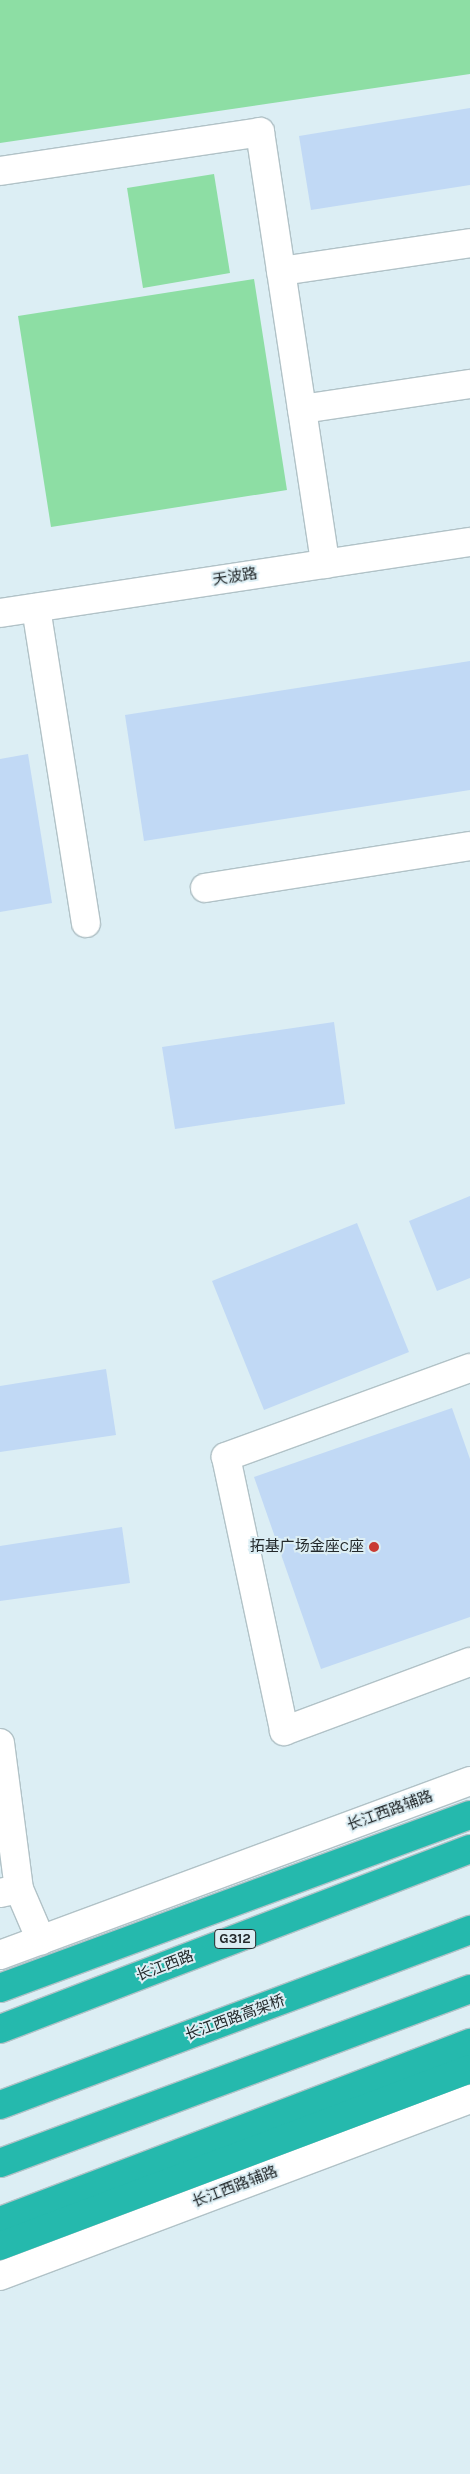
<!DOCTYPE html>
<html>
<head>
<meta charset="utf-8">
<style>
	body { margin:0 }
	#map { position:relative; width:470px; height:2474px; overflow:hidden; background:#dceef4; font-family:Karla,"Noto Sans SC",sans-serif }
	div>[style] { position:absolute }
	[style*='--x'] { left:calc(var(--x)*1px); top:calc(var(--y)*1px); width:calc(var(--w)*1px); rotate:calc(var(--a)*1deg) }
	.green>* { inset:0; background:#8ddea4 }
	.building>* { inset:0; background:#c1d9f5 }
	.roads { filter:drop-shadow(1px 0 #b1c2c7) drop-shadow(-1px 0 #b1c2c7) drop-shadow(0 1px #b1c2c7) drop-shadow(0 -1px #b1c2c7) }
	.minor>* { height:28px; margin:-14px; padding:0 14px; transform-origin:14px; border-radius:14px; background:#fff }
	.highway>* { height:28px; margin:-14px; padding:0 14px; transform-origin:14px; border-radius:14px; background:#25b9ad }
	.dots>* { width:14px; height:14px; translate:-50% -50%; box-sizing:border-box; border:2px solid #dceef4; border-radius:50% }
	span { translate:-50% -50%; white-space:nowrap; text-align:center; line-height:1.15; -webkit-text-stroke:4px #dceef4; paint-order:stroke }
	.shield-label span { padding:1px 4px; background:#dceef4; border:1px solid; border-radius:4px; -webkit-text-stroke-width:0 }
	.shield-label { font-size:14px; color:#23292b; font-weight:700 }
	.street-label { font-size:15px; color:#23292b }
	.poi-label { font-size:15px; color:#23292b }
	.right { translate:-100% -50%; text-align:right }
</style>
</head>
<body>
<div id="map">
	<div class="green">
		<div style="clip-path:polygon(0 0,470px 0,470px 74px,0 143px)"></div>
		<div style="clip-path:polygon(214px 174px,230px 273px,143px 288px,127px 188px)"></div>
		<div style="clip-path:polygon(254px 279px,287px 490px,51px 527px,18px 316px)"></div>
	</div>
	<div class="building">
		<div style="clip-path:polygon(470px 108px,470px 185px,311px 210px,299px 136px)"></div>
		<div style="clip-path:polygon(470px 661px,470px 790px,144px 841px,125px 715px)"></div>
		<div style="clip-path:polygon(28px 754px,52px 903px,0 912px,0 759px)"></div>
		<div style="clip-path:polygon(334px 1022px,345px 1104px,175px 1129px,162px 1047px)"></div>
		<div style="clip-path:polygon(470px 1196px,470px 1278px,437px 1291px,409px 1221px)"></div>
		<div style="clip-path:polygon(357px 1223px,409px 1352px,264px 1410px,212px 1281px)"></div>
		<div style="clip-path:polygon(106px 1369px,116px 1435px,0 1452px,0 1386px)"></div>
		<div style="clip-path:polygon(452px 1408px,470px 1459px,470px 1617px,321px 1669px,254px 1477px)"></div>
		<div style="clip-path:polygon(122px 1527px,130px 1583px,0 1601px,0 1546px)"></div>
	</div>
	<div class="roads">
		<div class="minor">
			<div style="--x:0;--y:171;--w:263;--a:-8.5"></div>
			<div style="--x:260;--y:132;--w:437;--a:81.4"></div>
			<div style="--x:281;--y:271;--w:191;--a:-8.4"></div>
			<div style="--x:302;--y:409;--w:170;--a:-8.5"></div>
			<div style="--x:36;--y:608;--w:319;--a:81"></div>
			<div style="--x:0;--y:613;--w:475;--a:-8.6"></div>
			<div style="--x:205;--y:888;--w:268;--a:-9"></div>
			<div style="--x:470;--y:1368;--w:260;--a:160"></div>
			<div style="--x:226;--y:1457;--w:280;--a:78"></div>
			<div style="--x:284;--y:1731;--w:198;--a:-20.4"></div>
			<div style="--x:0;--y:1743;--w:147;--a:82.6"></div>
			<div style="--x:0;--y:1893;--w:19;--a:-12"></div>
			<div style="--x:19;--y:1889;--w:56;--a:66.7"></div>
			<div style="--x:0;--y:1955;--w:501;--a:-20.32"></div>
			<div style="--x:0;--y:2276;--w:502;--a:-20.64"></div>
		</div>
		<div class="highway">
			<div style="--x:0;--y:1988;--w:501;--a:-20.21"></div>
			<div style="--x:0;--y:2029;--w:503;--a:-20.96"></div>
			<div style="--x:0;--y:2105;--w:502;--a:-20.42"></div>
			<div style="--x:0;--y:2163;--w:501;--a:-20.32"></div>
			<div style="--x:0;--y:2221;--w:503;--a:-20.74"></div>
			<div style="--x:0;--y:2246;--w:502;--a:-20.64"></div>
		</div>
	</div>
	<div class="dots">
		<div style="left:374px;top:1547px;background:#c93c33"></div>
	</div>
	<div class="shield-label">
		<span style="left:235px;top:1939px">G312</span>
	</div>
	<div class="street-label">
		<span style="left:235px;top:577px;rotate:-9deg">天波路</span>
		<span style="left:390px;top:1811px;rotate:-20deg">长江西路辅路</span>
		<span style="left:165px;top:1966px;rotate:-21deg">长江西路</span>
		<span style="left:235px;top:2018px;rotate:-20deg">长江西路高架桥</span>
		<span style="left:235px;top:2187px;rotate:-21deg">长江西路辅路</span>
	</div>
	<div class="poi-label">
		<span class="right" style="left:364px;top:1547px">拓基广场金座C座</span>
	</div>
</div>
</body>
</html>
